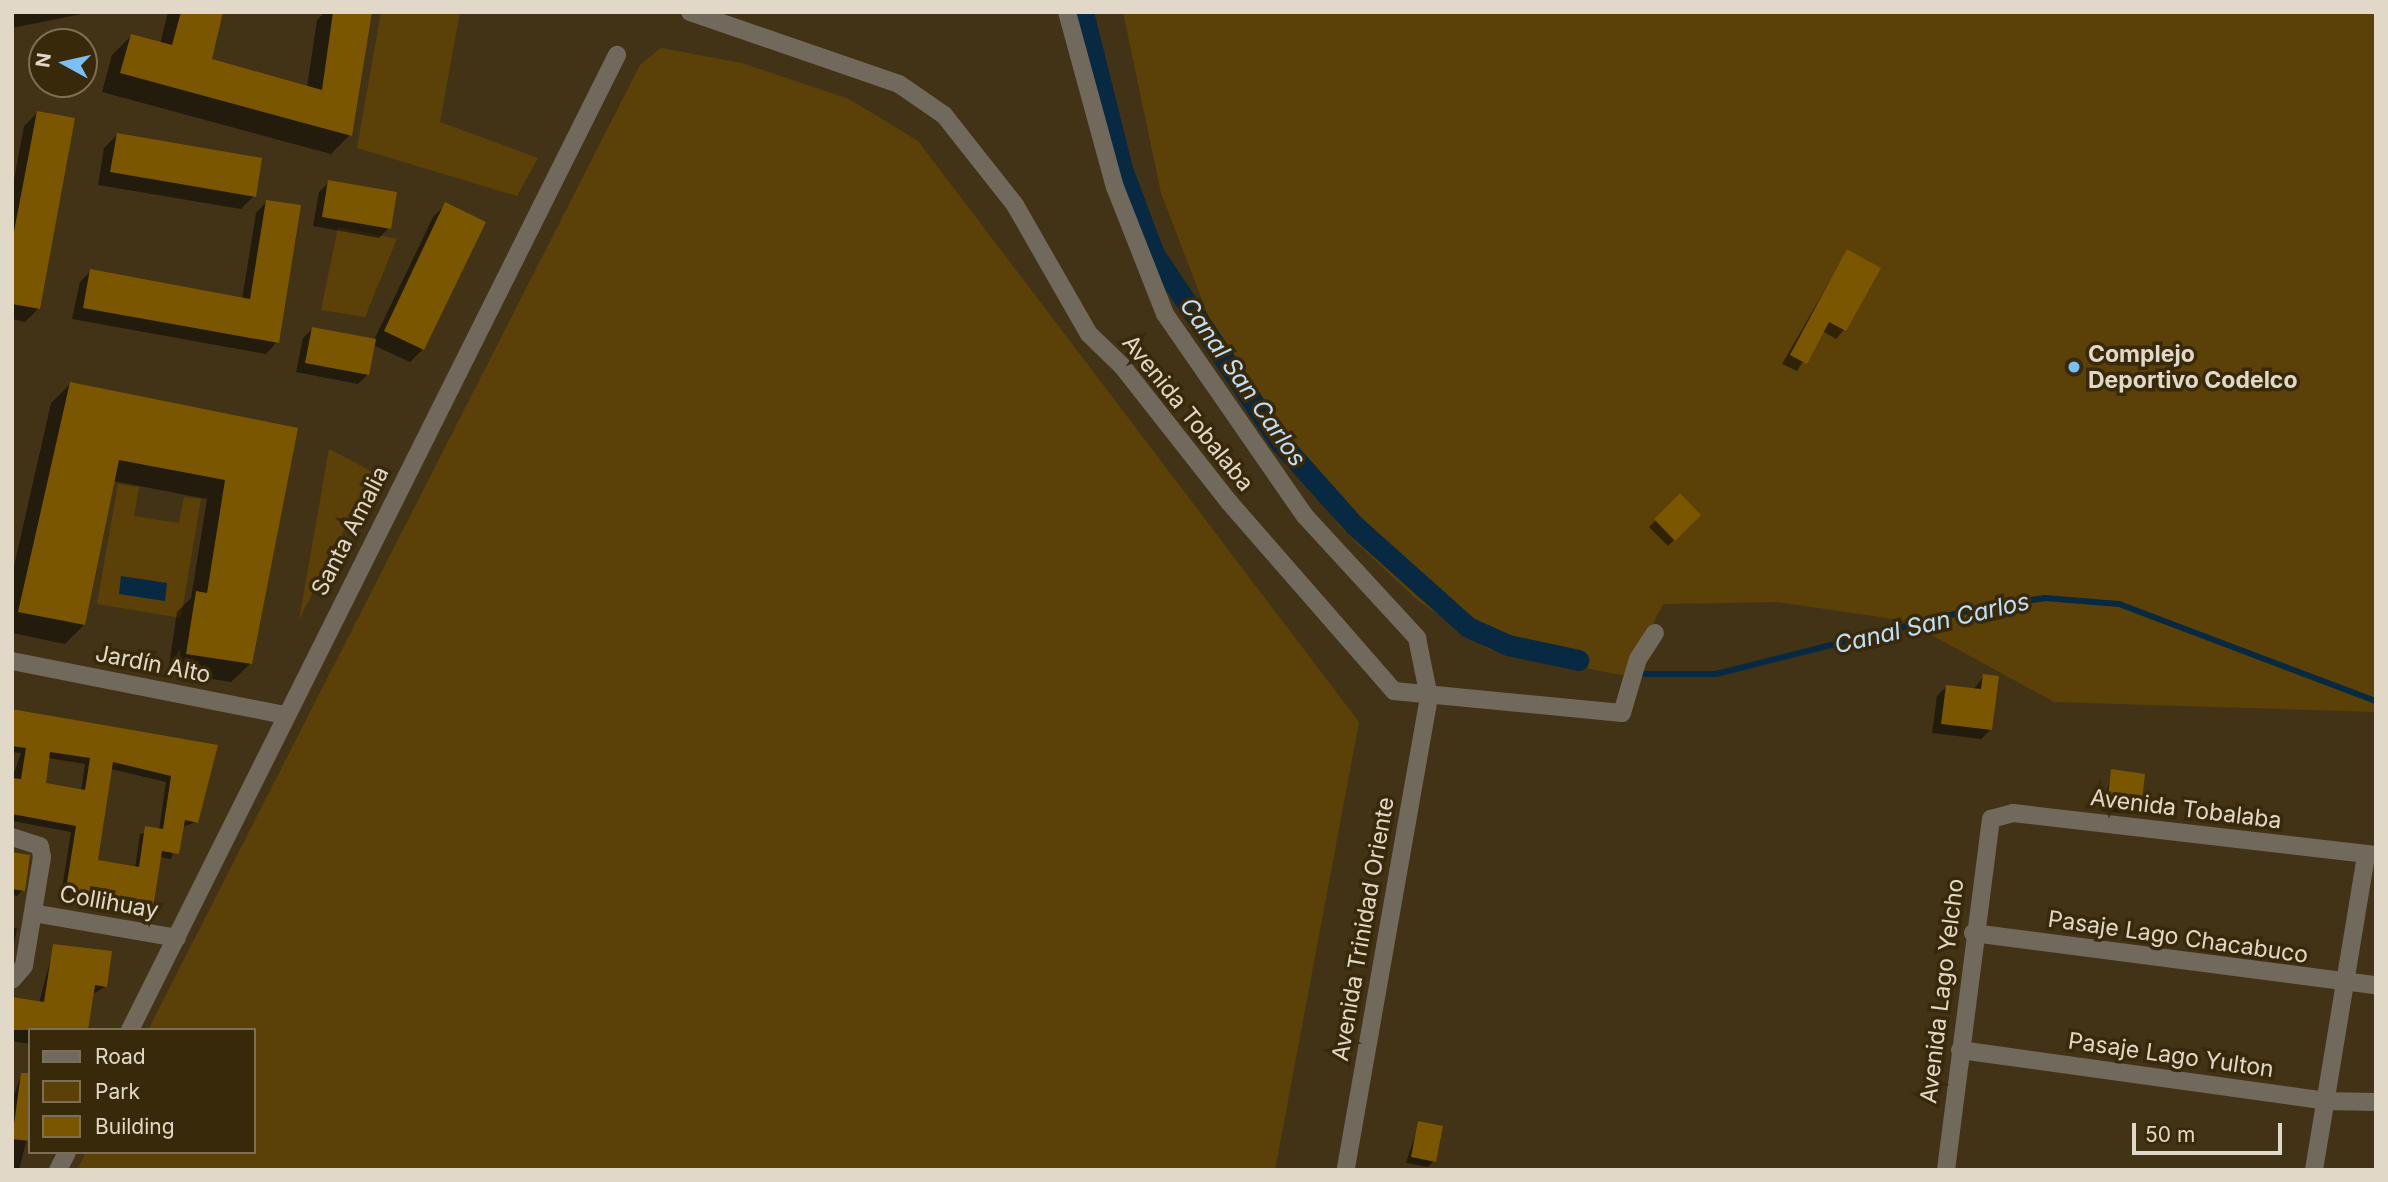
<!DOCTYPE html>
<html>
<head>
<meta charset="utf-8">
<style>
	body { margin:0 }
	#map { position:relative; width:2388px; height:1182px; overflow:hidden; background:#433316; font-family:Inter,sans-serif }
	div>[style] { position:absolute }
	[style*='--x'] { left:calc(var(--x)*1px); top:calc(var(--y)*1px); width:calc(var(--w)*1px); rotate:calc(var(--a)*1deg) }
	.green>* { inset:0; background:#5b4108 }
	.water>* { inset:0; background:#072941 }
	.shadow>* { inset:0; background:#0007 }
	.stream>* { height:6px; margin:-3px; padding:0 3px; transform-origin:3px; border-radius:3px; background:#072941 }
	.canal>* { height:21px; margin:-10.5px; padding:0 10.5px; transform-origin:10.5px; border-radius:10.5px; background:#072941 }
	.building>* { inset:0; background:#7a5601 }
	.minor>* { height:18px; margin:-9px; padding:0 9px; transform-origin:9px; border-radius:9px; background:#71695c }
	.dots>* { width:19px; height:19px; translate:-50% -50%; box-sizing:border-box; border:4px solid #39290b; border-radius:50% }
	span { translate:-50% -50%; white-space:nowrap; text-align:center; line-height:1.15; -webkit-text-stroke:7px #39290b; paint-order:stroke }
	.poi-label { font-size:23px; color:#e2d8c7; font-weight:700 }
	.left { translate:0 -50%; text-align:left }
	.street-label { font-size:23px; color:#e2d8c7 }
	.water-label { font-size:24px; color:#bfe0fb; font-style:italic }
	.frame { position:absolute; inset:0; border:14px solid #e2d8c7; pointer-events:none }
	.legend { position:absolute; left:28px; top:1028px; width:228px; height:126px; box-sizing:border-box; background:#39290b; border:2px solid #7d6f56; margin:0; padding:9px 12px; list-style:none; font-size:21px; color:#e2d8c7 }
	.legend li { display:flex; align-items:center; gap:14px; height:35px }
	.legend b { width:35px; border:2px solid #7d6f56 }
	.north { position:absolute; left:28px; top:28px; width:70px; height:70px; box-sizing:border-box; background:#39290b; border:2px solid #7d6f56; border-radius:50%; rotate:278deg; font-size:19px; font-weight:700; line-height:28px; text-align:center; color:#e2d8c7 }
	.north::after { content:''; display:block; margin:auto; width:24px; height:32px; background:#79bff8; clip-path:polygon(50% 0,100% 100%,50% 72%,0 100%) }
	.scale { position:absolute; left:2132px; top:1123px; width:150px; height:32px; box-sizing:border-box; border:4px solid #e2d8c7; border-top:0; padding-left:9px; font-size:21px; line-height:24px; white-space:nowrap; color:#e2d8c7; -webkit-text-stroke:5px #39290b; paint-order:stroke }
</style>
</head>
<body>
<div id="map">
	<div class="green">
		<div style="clip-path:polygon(381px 12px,460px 12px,440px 122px,538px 158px,517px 196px,357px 148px)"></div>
		<div style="clip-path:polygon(1123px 12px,2376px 12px,2376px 712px,2054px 702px,1906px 621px,1778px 602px,1663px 604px,1627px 676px,1490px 650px,1417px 600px,1339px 526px,1209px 318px,1161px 193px)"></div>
		<div style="clip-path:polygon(661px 48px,742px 63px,849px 99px,918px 141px,1359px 722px,1275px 1170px,77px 1170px,86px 1152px,254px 1152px,254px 1030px,148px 1030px,640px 65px)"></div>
		<div style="clip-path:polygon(338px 227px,397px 239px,365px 317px,321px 310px)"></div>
		<div style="clip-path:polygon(329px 449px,373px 472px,299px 620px)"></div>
		<div style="clip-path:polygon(118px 484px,139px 487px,134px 516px,179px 523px,184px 497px,201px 499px,181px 618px,97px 604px)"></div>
	</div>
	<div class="water">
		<div style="clip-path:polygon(121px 576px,167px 583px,165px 601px,119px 594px)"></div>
	</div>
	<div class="shadow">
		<div style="clip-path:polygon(12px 12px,92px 12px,12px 28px)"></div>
		<div style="clip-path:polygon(168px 12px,221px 12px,210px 60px,307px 87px,317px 20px,325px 12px,370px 12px,350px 135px,331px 154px,102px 92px,112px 55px,131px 36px,160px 44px)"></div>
		<div style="clip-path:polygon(37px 113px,38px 309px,25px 322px,12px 319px,12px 190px,24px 126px)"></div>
		<div style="clip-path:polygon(117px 135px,254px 196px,241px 209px,98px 185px,104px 148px)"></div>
		<div style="clip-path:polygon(329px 182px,389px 228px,379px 238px,313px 226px,319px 192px)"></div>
		<div style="clip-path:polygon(267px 201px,277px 342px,266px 354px,72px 319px,80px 282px,91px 271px,242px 299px,256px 213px)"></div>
		<div style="clip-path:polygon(446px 204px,423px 349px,410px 362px,373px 345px,368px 374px,358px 384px,296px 372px,303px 338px,312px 329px,374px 340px,433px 217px)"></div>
		<div style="clip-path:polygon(1847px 251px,1844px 330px,1836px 339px,1822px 331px,1797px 371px,1782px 364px)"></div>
		<div style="clip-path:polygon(70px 384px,296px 430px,251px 663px,231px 682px,168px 672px,177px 612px,191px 598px,207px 499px,113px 481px,84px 625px,65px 644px,12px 633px,12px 575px,51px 403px)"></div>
		<div style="clip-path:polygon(1680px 496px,1699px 515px,1668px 546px,1649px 527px)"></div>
		<div style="clip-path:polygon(1984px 676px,1991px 729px,1981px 739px,1932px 733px,1937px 696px,1946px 687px,1973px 690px)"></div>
		<div style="clip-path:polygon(evenodd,12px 709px,216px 746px,196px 822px,182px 827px,171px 859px,159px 857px,145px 914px,61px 895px,71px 832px,12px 821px,12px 779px,21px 753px,12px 752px,12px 709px,48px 758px,85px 764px,81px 791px,44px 785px,48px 758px,12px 709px,111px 769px,166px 782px,159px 830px,140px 834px,135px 868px,96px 862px,111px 769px)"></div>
		<div style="clip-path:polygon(2112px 771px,2139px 808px,2133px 814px,2102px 811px)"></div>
		<div style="clip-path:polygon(12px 854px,23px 890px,17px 896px,12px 895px)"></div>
		<div style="clip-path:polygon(12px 928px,17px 928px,12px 957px)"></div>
		<div style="clip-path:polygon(54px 946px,105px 987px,30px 1030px,30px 1044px,12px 1041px,12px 998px,39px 1003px)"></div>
		<div style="clip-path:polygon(22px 1073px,30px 1074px,30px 1127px,19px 1170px,12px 1170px,12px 1100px)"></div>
		<div style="clip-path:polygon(1419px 1123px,1434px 1161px,1428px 1167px,1406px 1163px)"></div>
	</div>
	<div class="stream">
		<div style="--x:1641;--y:674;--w:75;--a:0"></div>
		<div style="--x:1716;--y:674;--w:274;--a:-14.1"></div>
		<div style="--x:1982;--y:607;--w:64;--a:-8.1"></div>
		<div style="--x:2045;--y:598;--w:74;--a:4.6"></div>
		<div style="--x:2119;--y:604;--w:275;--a:20.7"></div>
	</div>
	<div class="canal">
		<div style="--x:1083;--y:12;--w:162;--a:76"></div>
		<div style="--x:1122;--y:169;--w:91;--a:69.4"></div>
		<div style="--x:1154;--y:254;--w:226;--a:56.2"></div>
		<div style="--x:1280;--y:442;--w:111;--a:48.3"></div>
		<div style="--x:1354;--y:525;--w:153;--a:41.8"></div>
		<div style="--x:1468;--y:627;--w:44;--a:24.2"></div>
		<div style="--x:1508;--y:645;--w:72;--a:12.1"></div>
	</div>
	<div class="building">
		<div style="clip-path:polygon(181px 12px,223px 12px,212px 59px,322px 90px,333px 12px,372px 12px,352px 136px,120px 73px,131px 34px,172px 45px)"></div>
		<div style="clip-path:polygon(37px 111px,75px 118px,40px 309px,12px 304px,12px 242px)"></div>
		<div style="clip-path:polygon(117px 133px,262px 158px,256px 197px,110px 172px)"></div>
		<div style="clip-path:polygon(328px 180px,397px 192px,391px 229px,322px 217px)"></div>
		<div style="clip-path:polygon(266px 200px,301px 205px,279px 343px,83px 308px,90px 269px,250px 299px)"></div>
		<div style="clip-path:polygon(445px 202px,486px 222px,424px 350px,384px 331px)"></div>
		<div style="clip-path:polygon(1847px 249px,1881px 268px,1846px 331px,1829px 322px,1807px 364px,1790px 355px)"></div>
		<div style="clip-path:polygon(312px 327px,376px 339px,369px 375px,305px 363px)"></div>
		<div style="clip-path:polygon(70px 382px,298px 428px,252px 664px,186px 654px,196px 591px,207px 593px,225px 480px,119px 460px,85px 625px,18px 612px)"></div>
		<div style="clip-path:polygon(1680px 493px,1701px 515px,1675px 541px,1654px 519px)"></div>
		<div style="clip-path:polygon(1983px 674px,1999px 676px,1992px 730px,1941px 724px,1946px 685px,1981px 689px)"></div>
		<div style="clip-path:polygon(evenodd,12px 709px,218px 745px,198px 823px,185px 820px,179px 854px,162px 851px,153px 908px,66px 889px,76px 826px,12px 814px,12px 778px,21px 779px,26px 748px,12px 746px,12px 709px,50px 752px,90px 758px,85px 790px,46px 783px,50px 752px,12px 709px,113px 762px,171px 776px,163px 829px,145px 826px,139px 867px,98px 860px,113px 762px)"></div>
		<div style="clip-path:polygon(2111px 769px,2145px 774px,2141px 809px,2107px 805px)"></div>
		<div style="clip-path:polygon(12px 852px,30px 855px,25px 891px,12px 889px)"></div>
		<div style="clip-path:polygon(53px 944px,112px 951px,107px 987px,95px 985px,88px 1030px,12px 1030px,12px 997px,44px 1002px)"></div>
		<div style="clip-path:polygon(21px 1073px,30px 1073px,30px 1141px,12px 1139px)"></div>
		<div style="clip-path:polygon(1418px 1121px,1443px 1126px,1436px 1162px,1411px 1157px)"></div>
	</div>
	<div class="minor">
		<div style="--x:690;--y:12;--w:221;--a:19"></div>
		<div style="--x:899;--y:84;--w:55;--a:34.6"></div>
		<div style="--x:944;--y:115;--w:115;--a:51.7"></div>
		<div style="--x:1015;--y:205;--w:149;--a:60.2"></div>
		<div style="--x:1089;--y:334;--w:46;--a:44.1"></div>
		<div style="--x:1122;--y:366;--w:173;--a:51.8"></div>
		<div style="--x:1229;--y:502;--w:251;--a:48.9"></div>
		<div style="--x:1394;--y:691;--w:229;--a:5.5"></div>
		<div style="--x:1622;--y:713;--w:56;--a:-73.5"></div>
		<div style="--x:1638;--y:659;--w:31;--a:-57"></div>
		<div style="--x:1067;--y:12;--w:181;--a:74.7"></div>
		<div style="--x:1115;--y:187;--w:136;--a:68.5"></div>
		<div style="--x:1165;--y:314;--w:246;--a:55.3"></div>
		<div style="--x:1305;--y:516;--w:166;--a:47.4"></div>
		<div style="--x:1417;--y:638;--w:60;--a:78.5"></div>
		<div style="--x:1429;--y:697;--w:480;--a:100"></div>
		<div style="--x:12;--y:661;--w:277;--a:11.2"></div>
		<div style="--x:12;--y:837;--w:29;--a:18"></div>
		<div style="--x:40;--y:846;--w:11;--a:80"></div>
		<div style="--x:42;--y:857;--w:110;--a:99.4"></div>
		<div style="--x:24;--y:966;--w:18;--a:131"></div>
		<div style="--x:33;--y:913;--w:146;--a:9.8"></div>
		<div style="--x:1973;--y:933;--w:406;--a:7.4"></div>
		<div style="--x:130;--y:1030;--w:1090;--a:-63.46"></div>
		<div style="--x:1960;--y:1050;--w:370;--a:7.9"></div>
		<div style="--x:2326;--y:1101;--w:50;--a:1.1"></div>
		<div style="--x:58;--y:1170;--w:20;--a:-63"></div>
		<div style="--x:1946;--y:1170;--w:354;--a:-82.7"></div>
		<div style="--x:1991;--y:819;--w:23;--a:-15"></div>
		<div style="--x:2013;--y:813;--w:365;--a:6.6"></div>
		<div style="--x:2314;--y:1170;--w:319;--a:-80.6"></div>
	</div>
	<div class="dots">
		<div style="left:2074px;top:367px;background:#79bff8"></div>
	</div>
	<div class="poi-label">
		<span class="left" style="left:2088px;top:367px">Complejo<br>Deportivo Codelco</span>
	</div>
	<div class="street-label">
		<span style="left:1188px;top:413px;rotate:51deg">Avenida Tobalaba</span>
		<span style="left:350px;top:531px;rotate:-63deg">Santa Amalia</span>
		<span style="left:153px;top:664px;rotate:11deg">Jardín Alto</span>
		<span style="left:2186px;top:809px;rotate:7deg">Avenida Tobalaba</span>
		<span style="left:109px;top:902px;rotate:10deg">Collihuay</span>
		<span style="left:1363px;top:929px;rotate:-80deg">Avenida Trinidad Oriente</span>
		<span style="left:2178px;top:937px;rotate:8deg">Pasaje Lago Chacabuco</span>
		<span style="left:1942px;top:991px;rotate:-83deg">Avenida Lago Yelcho</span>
		<span style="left:2171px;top:1055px;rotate:8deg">Pasaje Lago Yulton</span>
	</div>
	<div class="water-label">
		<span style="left:1243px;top:382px;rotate:55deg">Canal San Carlos</span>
		<span style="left:1932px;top:623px;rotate:-13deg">Canal San Carlos</span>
	</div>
	<div class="frame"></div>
	<ul class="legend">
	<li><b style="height:9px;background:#71695c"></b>Road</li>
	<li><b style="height:19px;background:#5b4108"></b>Park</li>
	<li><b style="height:19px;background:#7a5601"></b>Building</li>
	</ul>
	<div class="north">N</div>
	<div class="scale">50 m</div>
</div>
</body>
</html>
